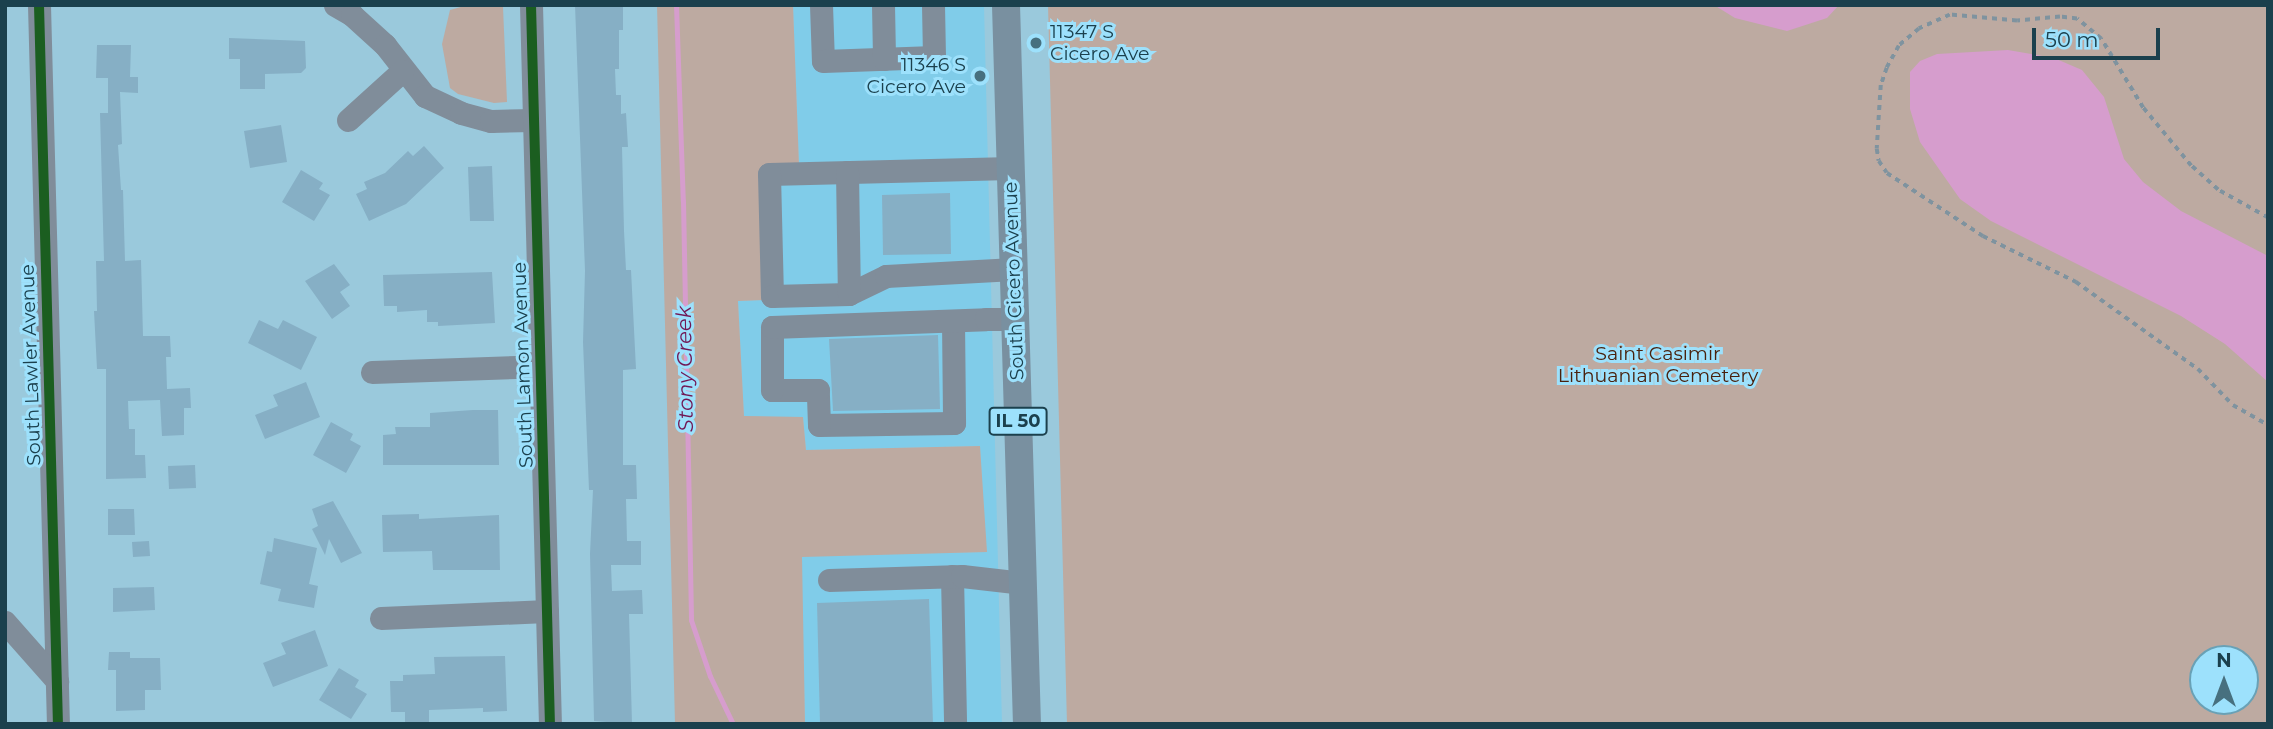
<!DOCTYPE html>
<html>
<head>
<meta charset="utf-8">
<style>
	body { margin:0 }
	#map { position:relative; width:2273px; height:729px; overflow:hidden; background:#9ac9dc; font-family:Montserrat,sans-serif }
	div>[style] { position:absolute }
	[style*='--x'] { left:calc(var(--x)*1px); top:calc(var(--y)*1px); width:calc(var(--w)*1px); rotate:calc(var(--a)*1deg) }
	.built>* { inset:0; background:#80cce9 }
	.green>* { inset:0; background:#bdaaa1 }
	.water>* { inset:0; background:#d69dcd }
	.stream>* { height:5px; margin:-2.5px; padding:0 2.5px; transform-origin:2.5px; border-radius:2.5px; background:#d69dcd }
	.building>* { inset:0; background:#86afc5 }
	.path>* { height:3.5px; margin-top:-1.75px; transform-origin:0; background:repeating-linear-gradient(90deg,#7f939f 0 5px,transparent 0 10px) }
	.minor>* { height:23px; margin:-11.5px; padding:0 11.5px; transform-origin:11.5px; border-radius:11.5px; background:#808d9a }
	.major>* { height:28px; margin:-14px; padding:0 14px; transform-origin:14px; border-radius:14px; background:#7990a0 }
	.cycleway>* { height:10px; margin:-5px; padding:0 5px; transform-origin:5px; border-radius:5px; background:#1b5e20 }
	.dots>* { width:19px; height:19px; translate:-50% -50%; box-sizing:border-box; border:4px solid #9de1fc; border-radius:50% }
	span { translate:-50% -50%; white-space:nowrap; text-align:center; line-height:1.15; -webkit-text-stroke:6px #9de1fc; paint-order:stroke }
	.shield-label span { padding:2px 5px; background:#9de1fc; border:2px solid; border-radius:5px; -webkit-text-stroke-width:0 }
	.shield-label { font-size:18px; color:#1b404d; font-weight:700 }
	.poi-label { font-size:19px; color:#1b404d }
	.left { translate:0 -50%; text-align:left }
	.right { translate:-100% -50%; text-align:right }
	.street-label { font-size:19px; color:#1b404d }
	.park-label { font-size:19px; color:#49210d }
	.water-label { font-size:21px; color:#711754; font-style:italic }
	.frame { position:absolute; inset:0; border:7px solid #1b404d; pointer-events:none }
	.north { position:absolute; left:2189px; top:645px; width:70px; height:70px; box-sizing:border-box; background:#9de1fc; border:2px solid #69a1b6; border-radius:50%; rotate:0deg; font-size:19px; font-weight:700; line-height:28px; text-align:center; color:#1b404d }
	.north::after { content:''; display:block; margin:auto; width:24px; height:32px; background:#47707f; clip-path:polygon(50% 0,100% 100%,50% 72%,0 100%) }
	.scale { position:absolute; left:2032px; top:28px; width:128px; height:32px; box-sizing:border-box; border:4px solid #1b404d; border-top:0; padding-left:9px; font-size:21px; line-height:24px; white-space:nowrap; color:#1b404d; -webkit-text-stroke:5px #9de1fc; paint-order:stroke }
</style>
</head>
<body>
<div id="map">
	<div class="built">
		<div style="clip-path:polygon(793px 5px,984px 5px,1002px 724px,805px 724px,801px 556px,986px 552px,980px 446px,806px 450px,803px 417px,744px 417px,738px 301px,767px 300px,764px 166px,799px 164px)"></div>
	</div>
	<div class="green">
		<div style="clip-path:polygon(468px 5px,503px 7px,507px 102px,494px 103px,458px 94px,450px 88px,442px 44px,450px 10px)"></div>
		<div style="clip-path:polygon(657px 5px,793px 5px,799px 165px,764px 166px,767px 300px,738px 301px,744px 416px,803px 417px,806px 450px,980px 446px,987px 552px,802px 557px,805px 724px,675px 724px)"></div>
		<div style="clip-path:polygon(evenodd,1048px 5px,2268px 5px,2268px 724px,1067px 724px,1048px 5px,2203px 659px,2245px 659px,2245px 701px,2203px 701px,2203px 659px)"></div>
	</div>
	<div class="water">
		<div style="clip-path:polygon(1714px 5px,1839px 5px,1827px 18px,1787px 31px,1735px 18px)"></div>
		<div style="clip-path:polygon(2008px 50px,2054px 58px,2082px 70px,2104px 97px,2124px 159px,2143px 182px,2181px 211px,2268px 256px,2268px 382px,2225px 344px,2181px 316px,1991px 221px,1960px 199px,1920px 142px,1910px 109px,1910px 72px,1920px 61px,1937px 54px)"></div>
	</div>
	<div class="stream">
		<div style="--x:676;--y:5;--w:196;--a:88"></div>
		<div style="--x:683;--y:201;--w:419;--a:88.9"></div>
		<div style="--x:691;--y:620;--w:59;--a:71.3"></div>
		<div style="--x:710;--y:676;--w:53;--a:64.4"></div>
	</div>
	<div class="building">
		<div style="clip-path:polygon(575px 5px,623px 5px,623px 30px,619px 30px,619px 69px,615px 69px,616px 95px,621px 95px,621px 114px,626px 113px,628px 147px,622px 147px,624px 231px,626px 270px,631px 270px,636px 369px,623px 370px,623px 465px,636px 465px,637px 499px,626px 499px,627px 541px,641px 541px,641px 565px,611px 565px,612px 591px,642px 590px,643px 614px,629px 614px,632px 724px,594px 721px,590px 554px,593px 490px,589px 490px,583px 342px,585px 271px)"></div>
		<div style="clip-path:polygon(229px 38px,305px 41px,306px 68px,301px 73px,265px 74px,265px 89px,240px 89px,240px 59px,229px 59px)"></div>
		<div style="clip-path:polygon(97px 45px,131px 45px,130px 77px,138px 77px,138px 93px,120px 92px,122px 144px,118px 145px,121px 190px,123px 190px,125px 261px,141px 260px,143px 336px,170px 336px,171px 357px,166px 357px,167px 389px,190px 388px,191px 408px,184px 408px,184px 435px,162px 436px,160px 400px,128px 401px,129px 429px,135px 429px,135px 455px,145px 455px,146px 478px,106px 479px,106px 369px,97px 369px,94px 311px,97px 311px,96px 261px,104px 261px,100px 113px,108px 113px,108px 78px,96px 78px)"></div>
		<div style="clip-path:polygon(281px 125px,287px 162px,250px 168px,244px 131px)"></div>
		<div style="clip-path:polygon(424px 146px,444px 168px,406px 204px,369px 221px,356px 194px,367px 189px,364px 182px,385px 173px,408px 151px,413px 156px)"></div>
		<div style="clip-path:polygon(492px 166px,494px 221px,470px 221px,468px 167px)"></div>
		<div style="clip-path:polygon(301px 170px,323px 183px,319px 189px,330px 195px,314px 221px,282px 202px)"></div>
		<div style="clip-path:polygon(950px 193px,951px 254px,883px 255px,882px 195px)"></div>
		<div style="clip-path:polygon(334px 264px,350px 285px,340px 292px,350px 306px,332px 319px,305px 281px)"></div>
		<div style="clip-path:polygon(492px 272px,495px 323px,438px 326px,438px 322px,427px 322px,427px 310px,397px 312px,397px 306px,384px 306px,383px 275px)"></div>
		<div style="clip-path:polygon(259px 320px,278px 329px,283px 320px,317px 337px,301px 370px,248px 343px)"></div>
		<div style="clip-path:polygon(938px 335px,940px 409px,833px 411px,829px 339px)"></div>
		<div style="clip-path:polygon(306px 382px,320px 417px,265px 439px,255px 415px,278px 406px,273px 395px)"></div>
		<div style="clip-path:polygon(473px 410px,498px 410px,499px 465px,383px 465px,383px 435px,396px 434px,395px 427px,430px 427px,430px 413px)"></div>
		<div style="clip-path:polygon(331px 422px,353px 434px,350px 440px,361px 446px,346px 473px,313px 455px)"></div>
		<div style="clip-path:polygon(195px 465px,196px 488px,169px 489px,168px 466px)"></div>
		<div style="clip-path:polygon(333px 501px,362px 553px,341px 563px,329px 539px,325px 555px,312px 529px,318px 526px,312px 509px)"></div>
		<div style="clip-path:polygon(108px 509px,134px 509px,135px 535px,108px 535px)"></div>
		<div style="clip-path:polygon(419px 514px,419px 519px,499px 515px,500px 570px,433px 570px,432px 551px,383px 552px,382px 515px)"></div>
		<div style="clip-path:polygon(274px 538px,317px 548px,309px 584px,318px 586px,314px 608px,278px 601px,281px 589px,260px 584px,267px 551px,272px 552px)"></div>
		<div style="clip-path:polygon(149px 541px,150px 556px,133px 557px,132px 542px)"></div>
		<div style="clip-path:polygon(154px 587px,155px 610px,113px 612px,113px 588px)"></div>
		<div style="clip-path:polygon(929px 599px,933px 724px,820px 724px,817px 603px)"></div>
		<div style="clip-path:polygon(315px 630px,328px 666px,273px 687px,263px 663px,286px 654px,281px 643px)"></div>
		<div style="clip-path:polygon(109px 652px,130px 652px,130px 658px,160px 658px,161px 690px,145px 690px,145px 710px,116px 711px,116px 670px,108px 670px)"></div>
		<div style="clip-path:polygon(505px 656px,507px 711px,483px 712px,483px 708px,429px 710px,429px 722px,405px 722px,405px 712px,391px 712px,390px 681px,403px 681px,403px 675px,435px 674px,434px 657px)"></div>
		<div style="clip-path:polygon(339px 668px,359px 680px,355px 687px,367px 694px,351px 719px,319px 700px)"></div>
	</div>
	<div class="path">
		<div style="--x:2268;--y:218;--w:57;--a:-150.8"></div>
		<div style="--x:2218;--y:190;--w:36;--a:-138"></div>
		<div style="--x:2191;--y:166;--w:75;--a:-129.6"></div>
		<div style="--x:2143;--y:108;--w:81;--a:-121.3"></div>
		<div style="--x:2101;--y:39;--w:31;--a:-140"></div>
		<div style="--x:2077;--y:19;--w:17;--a:-173"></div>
		<div style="--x:2060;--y:17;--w:43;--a:174.7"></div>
		<div style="--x:2017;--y:21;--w:67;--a:-174.9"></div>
		<div style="--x:1950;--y:15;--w:34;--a:156"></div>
		<div style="--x:1919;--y:29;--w:26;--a:140"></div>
		<div style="--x:1899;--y:46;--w:25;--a:119"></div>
		<div style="--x:1887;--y:68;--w:18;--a:109"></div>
		<div style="--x:1881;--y:85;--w:64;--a:93.6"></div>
		<div style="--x:1877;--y:149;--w:12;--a:81"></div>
		<div style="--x:1879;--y:161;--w:14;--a:56"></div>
		<div style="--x:1887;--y:173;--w:115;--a:33.3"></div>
		<div style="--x:1983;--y:236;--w:104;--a:26.3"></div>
		<div style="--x:2076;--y:282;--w:150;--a:35.5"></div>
		<div style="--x:2198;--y:369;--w:50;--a:45.8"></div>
		<div style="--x:2233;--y:405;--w:40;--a:29.7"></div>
	</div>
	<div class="minor">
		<div style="--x:39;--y:5;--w:719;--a:88.49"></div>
		<div style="--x:335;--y:5;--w:20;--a:30"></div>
		<div style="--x:352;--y:15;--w:45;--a:42.3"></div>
		<div style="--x:385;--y:45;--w:65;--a:51.9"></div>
		<div style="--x:425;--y:96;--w:40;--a:25"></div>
		<div style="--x:461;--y:113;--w:31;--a:15"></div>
		<div style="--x:491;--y:121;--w:42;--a:-1.4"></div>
		<div style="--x:531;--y:5;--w:719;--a:88.49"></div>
		<div style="--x:821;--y:5;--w:56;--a:88"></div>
		<div style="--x:823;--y:61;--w:111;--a:-2.1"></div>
		<div style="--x:934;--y:57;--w:52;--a:-91.1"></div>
		<div style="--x:883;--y:5;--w:54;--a:88.9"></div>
		<div style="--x:348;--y:120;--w:73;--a:-42.2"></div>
		<div style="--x:1011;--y:168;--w:242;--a:178.6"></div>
		<div style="--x:769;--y:174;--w:122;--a:88.6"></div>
		<div style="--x:772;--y:296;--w:77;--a:-1.5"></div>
		<div style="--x:849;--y:294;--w:41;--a:-25.9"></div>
		<div style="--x:886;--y:276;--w:128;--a:-3.1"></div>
		<div style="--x:847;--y:172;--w:122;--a:89.1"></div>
		<div style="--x:953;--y:321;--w:102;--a:89.4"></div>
		<div style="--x:954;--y:423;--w:135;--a:179.2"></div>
		<div style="--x:819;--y:425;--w:35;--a:-92"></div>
		<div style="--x:818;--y:390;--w:46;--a:180"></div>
		<div style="--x:772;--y:390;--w:63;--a:-90"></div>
		<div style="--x:772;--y:327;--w:214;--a:-2.1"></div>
		<div style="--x:986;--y:319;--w:29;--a:0"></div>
		<div style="--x:372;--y:372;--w:168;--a:-2"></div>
		<div style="--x:952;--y:576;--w:148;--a:88.8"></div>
		<div style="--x:829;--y:580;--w:133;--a:-1.7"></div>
		<div style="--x:962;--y:576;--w:61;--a:6.5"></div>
		<div style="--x:381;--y:618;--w:166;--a:-2.4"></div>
		<div style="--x:5;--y:622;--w:79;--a:48.6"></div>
	</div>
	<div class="major">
		<div style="--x:1006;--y:5;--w:719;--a:88.33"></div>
	</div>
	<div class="cycleway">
		<div style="--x:39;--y:5;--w:719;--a:88.49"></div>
		<div style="--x:531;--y:5;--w:719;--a:88.49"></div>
	</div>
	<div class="dots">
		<div style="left:1036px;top:43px;background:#47707f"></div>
		<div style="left:980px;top:76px;background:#47707f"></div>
	</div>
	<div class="shield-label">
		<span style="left:1018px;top:421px">IL 50</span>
	</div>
	<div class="poi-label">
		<span class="left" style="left:1050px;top:43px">11347 S<br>Cicero Ave</span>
		<span class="right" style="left:966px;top:76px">11346 S<br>Cicero Ave</span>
	</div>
	<div class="street-label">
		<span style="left:1014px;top:281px;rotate:-92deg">South Cicero Avenue</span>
		<span style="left:31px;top:365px;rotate:-92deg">South Lawler Avenue</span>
		<span style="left:523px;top:365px;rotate:-92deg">South Lamon Avenue</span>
	</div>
	<div class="park-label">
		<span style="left:1658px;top:365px">Saint Casimir<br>Lithuanian Cemetery</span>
	</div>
	<div class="water-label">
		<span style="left:685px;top:369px;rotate:-91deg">Stony Creek</span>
	</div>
	<div class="frame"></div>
	<div class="north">N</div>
	<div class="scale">50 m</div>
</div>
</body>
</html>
